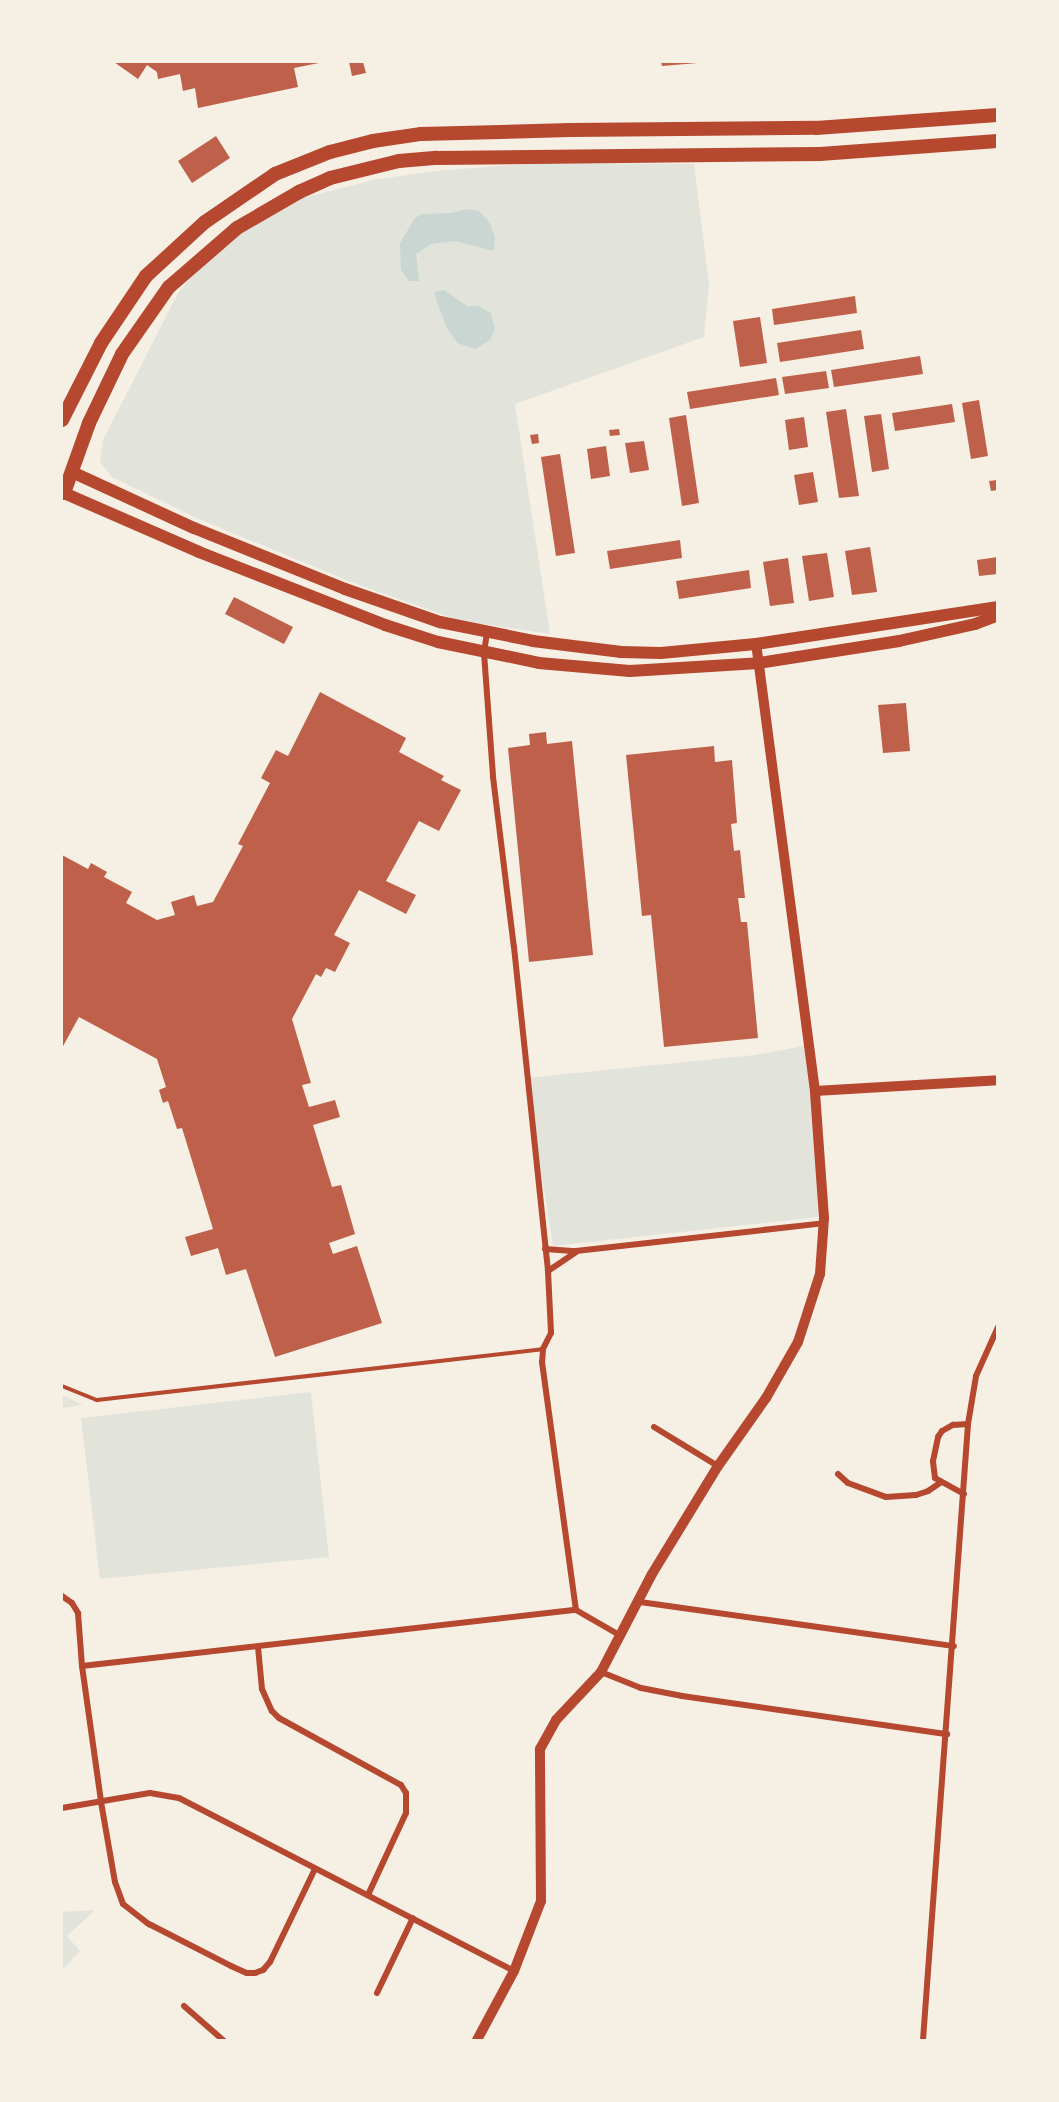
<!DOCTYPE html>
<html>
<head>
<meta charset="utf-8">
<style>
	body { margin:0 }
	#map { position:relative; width:1059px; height:2102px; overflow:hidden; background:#f6efe4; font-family:"Open Sans",sans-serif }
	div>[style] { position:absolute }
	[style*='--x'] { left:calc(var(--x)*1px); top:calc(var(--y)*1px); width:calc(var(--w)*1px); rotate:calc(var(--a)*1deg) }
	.green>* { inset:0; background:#e2e4dc }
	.water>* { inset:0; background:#c9d6d2 }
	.building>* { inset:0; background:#bf614a }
	.service>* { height:4px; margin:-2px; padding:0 2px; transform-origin:2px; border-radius:2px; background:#b5482f }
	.minor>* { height:6px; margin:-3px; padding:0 3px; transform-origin:3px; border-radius:3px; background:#b5482f }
	.tertiary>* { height:10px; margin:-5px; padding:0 5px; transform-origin:5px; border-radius:5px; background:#b5482f }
	.secondary>* { height:12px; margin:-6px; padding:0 6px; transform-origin:6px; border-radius:6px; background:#b5482f }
	.trunk>* { height:14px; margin:-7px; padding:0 7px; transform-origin:7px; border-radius:7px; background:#b5482f }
	span { translate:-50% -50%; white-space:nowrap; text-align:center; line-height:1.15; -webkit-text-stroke:6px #f6efe4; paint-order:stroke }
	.frame { position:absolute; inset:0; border:63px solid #f6efe4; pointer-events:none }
</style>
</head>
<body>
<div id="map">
	<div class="green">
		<div style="clip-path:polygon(541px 163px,694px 164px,709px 285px,704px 337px,515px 404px,550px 634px,458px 620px,351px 582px,194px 517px,112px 477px,100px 462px,103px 440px,178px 293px,201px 266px,236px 235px,298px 199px,377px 179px,445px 170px)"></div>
		<div style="clip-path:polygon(809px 1045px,815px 1091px,818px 1217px,553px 1246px,526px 1078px,755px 1055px)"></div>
		<div style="clip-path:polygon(311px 1392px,329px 1557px,100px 1579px,81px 1418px)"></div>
		<div style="clip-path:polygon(62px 1395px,83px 1405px,62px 1408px)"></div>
		<div style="clip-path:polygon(95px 1910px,67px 1936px,80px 1951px,62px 1971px,62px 1912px)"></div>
	</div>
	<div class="water">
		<div style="clip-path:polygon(467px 209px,479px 211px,489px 222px,495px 236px,494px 251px,455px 241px,431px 244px,416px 254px,419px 281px,409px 281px,401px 270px,400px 243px,415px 218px,422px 214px,452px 213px)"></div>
		<div style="clip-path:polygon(444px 290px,467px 306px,479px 306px,491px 313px,495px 329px,490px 340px,475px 349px,457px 343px,446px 326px,435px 296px,435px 292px)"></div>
	</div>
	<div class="building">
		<div style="clip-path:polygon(114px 62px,319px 62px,319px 63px,294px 68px,298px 87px,198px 108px,195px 88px,183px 91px,180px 74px,158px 79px,157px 72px,147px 65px,138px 79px)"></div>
		<div style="clip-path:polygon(349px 62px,363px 62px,366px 73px,352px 76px)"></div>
		<div style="clip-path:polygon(661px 62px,698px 62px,698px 63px,662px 66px)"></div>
		<div style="clip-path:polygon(216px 136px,230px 158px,192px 183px,178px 161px)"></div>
		<div style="clip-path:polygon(855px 296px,857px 313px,774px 325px,772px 309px)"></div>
		<div style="clip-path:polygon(760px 317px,767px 363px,740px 367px,733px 321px)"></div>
		<div style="clip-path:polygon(861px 330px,864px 349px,780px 362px,777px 343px)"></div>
		<div style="clip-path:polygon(920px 356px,923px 374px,834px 387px,831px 370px)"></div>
		<div style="clip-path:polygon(826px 371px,829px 388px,785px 394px,782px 377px)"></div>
		<div style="clip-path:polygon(776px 378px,779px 395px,690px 409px,687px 392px)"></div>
		<div style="clip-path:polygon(979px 400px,988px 456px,971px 459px,962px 403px)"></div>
		<div style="clip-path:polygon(952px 404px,955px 422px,895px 431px,892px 413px)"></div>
		<div style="clip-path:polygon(846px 409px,859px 496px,839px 498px,826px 412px)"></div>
		<div style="clip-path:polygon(881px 414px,889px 469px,872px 472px,864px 416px)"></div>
		<div style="clip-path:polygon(686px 415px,699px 503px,682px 506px,669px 418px)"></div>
		<div style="clip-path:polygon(804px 417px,808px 447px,789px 450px,785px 420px)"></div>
		<div style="clip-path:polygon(619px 429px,620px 435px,610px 436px,609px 430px)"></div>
		<div style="clip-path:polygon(538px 434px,539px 443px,532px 444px,530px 435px)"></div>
		<div style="clip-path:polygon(644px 441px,649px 470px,630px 473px,625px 443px)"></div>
		<div style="clip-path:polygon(606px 446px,610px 476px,591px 479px,587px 449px)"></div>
		<div style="clip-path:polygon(560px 454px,575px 553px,556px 556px,541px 457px)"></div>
		<div style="clip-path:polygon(813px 472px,818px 502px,799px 505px,794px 475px)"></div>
		<div style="clip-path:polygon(997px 480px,998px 490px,991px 491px,989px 481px)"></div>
		<div style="clip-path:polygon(680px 540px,682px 558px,610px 569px,607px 551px)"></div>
		<div style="clip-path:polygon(870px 547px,877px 592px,852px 595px,845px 551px)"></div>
		<div style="clip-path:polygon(827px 553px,834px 597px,809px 601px,802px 556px)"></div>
		<div style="clip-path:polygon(998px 557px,998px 574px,979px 576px,977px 560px)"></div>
		<div style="clip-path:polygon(788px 558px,794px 603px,770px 606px,763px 562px)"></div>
		<div style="clip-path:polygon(749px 570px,751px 588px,679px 599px,676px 581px)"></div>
		<div style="clip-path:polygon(234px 597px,293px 627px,284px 644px,225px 614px)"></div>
		<div style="clip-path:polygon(320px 692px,406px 738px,399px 752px,444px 776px,441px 780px,461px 790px,439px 831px,419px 821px,386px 881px,416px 895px,406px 914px,359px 890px,334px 935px,350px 943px,335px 972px,326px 968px,321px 977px,316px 974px,292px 1019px,311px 1083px,302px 1085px,309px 1107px,335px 1100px,340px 1117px,313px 1125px,332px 1187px,341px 1185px,355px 1234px,329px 1243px,333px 1254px,357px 1246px,382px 1323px,275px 1357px,246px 1269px,226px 1275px,218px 1248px,191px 1256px,185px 1237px,213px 1229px,182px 1128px,177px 1129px,168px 1101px,163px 1103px,159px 1090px,166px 1087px,157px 1059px,79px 1017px,62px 1048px,62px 855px,88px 869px,91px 863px,107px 872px,104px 877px,132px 892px,126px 903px,157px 920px,175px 915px,171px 902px,194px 895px,197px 906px,213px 902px,243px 846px,238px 844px,270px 783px,261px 778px,276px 750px,288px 756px)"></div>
		<div style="clip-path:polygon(906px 703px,910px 751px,883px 753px,878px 705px)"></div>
		<div style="clip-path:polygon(546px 732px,547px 744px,572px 741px,593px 955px,529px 962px,508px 748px,530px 745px,529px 734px)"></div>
		<div style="clip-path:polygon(714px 746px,715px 762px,732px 760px,737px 823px,731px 824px,734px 851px,740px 850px,745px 898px,738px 898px,741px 922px,747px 922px,758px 1038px,664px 1047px,651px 915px,642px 916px,626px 755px)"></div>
	</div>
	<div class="service">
		<div style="--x:62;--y:1386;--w:38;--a:22"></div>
		<div style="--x:97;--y:1400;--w:448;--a:-6.5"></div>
	</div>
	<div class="minor">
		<div style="--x:487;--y:633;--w:20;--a:99"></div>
		<div style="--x:484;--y:653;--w:124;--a:85.8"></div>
		<div style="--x:493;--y:777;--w:171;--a:83"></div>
		<div style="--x:514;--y:947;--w:326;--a:84"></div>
		<div style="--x:548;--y:1271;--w:62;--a:87.2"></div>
		<div style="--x:551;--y:1333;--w:18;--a:117"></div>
		<div style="--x:543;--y:1349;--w:13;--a:94"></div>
		<div style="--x:542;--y:1362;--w:250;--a:82.2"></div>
		<div style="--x:545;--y:1249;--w:31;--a:4"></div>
		<div style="--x:576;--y:1251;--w:250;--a:-6.4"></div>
		<div style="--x:548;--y:1271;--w:34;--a:-34"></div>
		<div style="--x:654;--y:1427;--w:75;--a:31.4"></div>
		<div style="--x:838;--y:1474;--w:13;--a:42"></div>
		<div style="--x:848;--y:1483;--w:40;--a:20.2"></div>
		<div style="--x:886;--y:1497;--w:30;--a:-4"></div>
		<div style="--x:916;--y:1495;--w:13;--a:-18"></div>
		<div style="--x:928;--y:1491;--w:14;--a:-34"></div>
		<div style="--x:964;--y:1494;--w:33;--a:-151"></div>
		<div style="--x:935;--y:1478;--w:17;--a:-97"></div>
		<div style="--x:933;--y:1461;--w:25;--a:-78"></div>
		<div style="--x:938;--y:1437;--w:7;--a:-56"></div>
		<div style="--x:942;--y:1431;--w:13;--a:-29"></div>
		<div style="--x:953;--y:1425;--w:15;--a:-4"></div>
		<div style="--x:62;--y:1596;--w:12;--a:35"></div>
		<div style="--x:72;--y:1603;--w:12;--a:59"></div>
		<div style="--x:78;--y:1613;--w:53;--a:85.7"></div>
		<div style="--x:82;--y:1666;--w:137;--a:82"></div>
		<div style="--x:101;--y:1802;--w:81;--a:80.1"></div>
		<div style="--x:115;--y:1882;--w:23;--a:70"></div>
		<div style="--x:123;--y:1904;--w:33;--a:38"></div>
		<div style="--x:149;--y:1924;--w:92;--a:27.1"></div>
		<div style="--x:231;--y:1966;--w:17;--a:24"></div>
		<div style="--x:247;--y:1973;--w:8;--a:0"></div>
		<div style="--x:255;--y:1973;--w:9;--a:-21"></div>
		<div style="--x:263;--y:1970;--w:11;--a:-49"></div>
		<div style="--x:270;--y:1962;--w:103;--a:-64.2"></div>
		<div style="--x:640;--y:1602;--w:317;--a:8"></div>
		<div style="--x:258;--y:1647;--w:42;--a:84.6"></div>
		<div style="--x:262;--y:1689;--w:24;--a:66"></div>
		<div style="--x:272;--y:1711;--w:10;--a:45"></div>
		<div style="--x:279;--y:1718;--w:139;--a:28.8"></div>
		<div style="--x:401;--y:1785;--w:9;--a:58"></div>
		<div style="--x:406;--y:1793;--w:20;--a:90"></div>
		<div style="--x:406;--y:1813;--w:90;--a:114.9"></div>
		<div style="--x:82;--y:1666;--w:497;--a:-6.5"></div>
		<div style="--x:576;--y:1610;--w:52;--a:30"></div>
		<div style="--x:601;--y:1672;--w:43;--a:21.8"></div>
		<div style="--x:641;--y:1688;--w:42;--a:11"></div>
		<div style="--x:682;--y:1696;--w:268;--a:8.2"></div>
		<div style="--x:62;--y:1808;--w:89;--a:-9.7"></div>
		<div style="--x:150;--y:1793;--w:29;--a:10"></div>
		<div style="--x:179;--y:1798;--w:377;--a:27.3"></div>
		<div style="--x:377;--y:1993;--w:83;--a:-64.4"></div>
		<div style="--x:184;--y:2006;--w:52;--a:41.1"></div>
		<div style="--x:923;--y:2040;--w:618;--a:-85.82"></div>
		<div style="--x:968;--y:1424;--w:49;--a:-80.5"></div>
		<div style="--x:976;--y:1376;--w:54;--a:-65.8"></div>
	</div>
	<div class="tertiary">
		<div style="--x:815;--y:1091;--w:183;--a:-3.4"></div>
		<div style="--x:477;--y:2040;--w:78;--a:-61.8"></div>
		<div style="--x:514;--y:1971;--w:75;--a:-68.9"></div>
		<div style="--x:541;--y:1901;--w:152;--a:-90.4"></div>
		<div style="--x:540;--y:1749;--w:33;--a:-61"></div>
		<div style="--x:556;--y:1720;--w:66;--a:-46.8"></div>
		<div style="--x:601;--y:1672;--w:110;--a:-62.5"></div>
		<div style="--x:652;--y:1574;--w:127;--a:-58.6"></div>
		<div style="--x:718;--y:1466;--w:83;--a:-54.8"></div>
		<div style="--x:766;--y:1398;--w:64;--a:-60.3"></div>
		<div style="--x:798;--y:1342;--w:71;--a:-72.1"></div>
		<div style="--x:820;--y:1274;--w:56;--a:-85.9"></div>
		<div style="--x:824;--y:1218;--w:127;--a:-94.1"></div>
		<div style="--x:815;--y:1091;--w:451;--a:-97.5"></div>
	</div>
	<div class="secondary">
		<div style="--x:72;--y:472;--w:134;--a:24.7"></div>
		<div style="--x:194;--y:528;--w:163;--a:22"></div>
		<div style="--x:345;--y:589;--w:101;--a:19.2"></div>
		<div style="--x:440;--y:622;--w:95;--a:11.5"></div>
		<div style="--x:533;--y:641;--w:89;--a:7.1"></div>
		<div style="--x:621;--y:652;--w:40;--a:1.4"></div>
		<div style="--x:661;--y:653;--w:95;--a:-5.4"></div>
		<div style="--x:756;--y:644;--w:245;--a:-8.7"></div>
		<div style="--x:64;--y:493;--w:147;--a:23.6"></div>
		<div style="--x:199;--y:552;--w:200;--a:21.4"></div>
		<div style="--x:385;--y:625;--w:56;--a:17.8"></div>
		<div style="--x:438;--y:642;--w:103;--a:11.7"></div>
		<div style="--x:539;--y:663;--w:91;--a:5"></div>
		<div style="--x:630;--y:671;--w:129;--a:-3.5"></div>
		<div style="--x:759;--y:663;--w:142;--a:-8.9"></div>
		<div style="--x:899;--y:641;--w:78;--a:-12.6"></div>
		<div style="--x:975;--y:624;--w:25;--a:-21"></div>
	</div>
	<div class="trunk">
		<div style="--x:62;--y:420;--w:86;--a:-63.1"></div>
		<div style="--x:101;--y:343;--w:81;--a:-56.1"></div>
		<div style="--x:146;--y:276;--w:80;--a:-42.5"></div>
		<div style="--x:205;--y:222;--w:85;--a:-34.4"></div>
		<div style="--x:275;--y:174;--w:59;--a:-21.8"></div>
		<div style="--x:330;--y:152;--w:44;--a:-14.3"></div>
		<div style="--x:373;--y:141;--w:49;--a:-8.3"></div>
		<div style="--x:421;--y:134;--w:149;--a:-1.5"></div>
		<div style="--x:570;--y:130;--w:246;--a:-0.5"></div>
		<div style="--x:816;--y:128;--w:182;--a:-4.1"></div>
		<div style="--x:62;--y:492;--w:2;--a:27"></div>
		<div style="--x:64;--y:493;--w:74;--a:-70.3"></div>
		<div style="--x:89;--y:423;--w:76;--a:-64.4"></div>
		<div style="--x:122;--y:354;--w:82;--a:-55"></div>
		<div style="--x:169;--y:287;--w:90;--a:-40.9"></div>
		<div style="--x:237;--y:228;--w:72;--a:-30.1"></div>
		<div style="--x:299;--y:192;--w:34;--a:-24"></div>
		<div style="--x:330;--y:178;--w:71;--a:-13.8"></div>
		<div style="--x:399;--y:161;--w:38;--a:-5"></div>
		<div style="--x:437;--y:158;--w:383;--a:-0.6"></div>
		<div style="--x:820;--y:154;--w:178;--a:-4.2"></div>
	</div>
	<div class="frame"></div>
</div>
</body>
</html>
